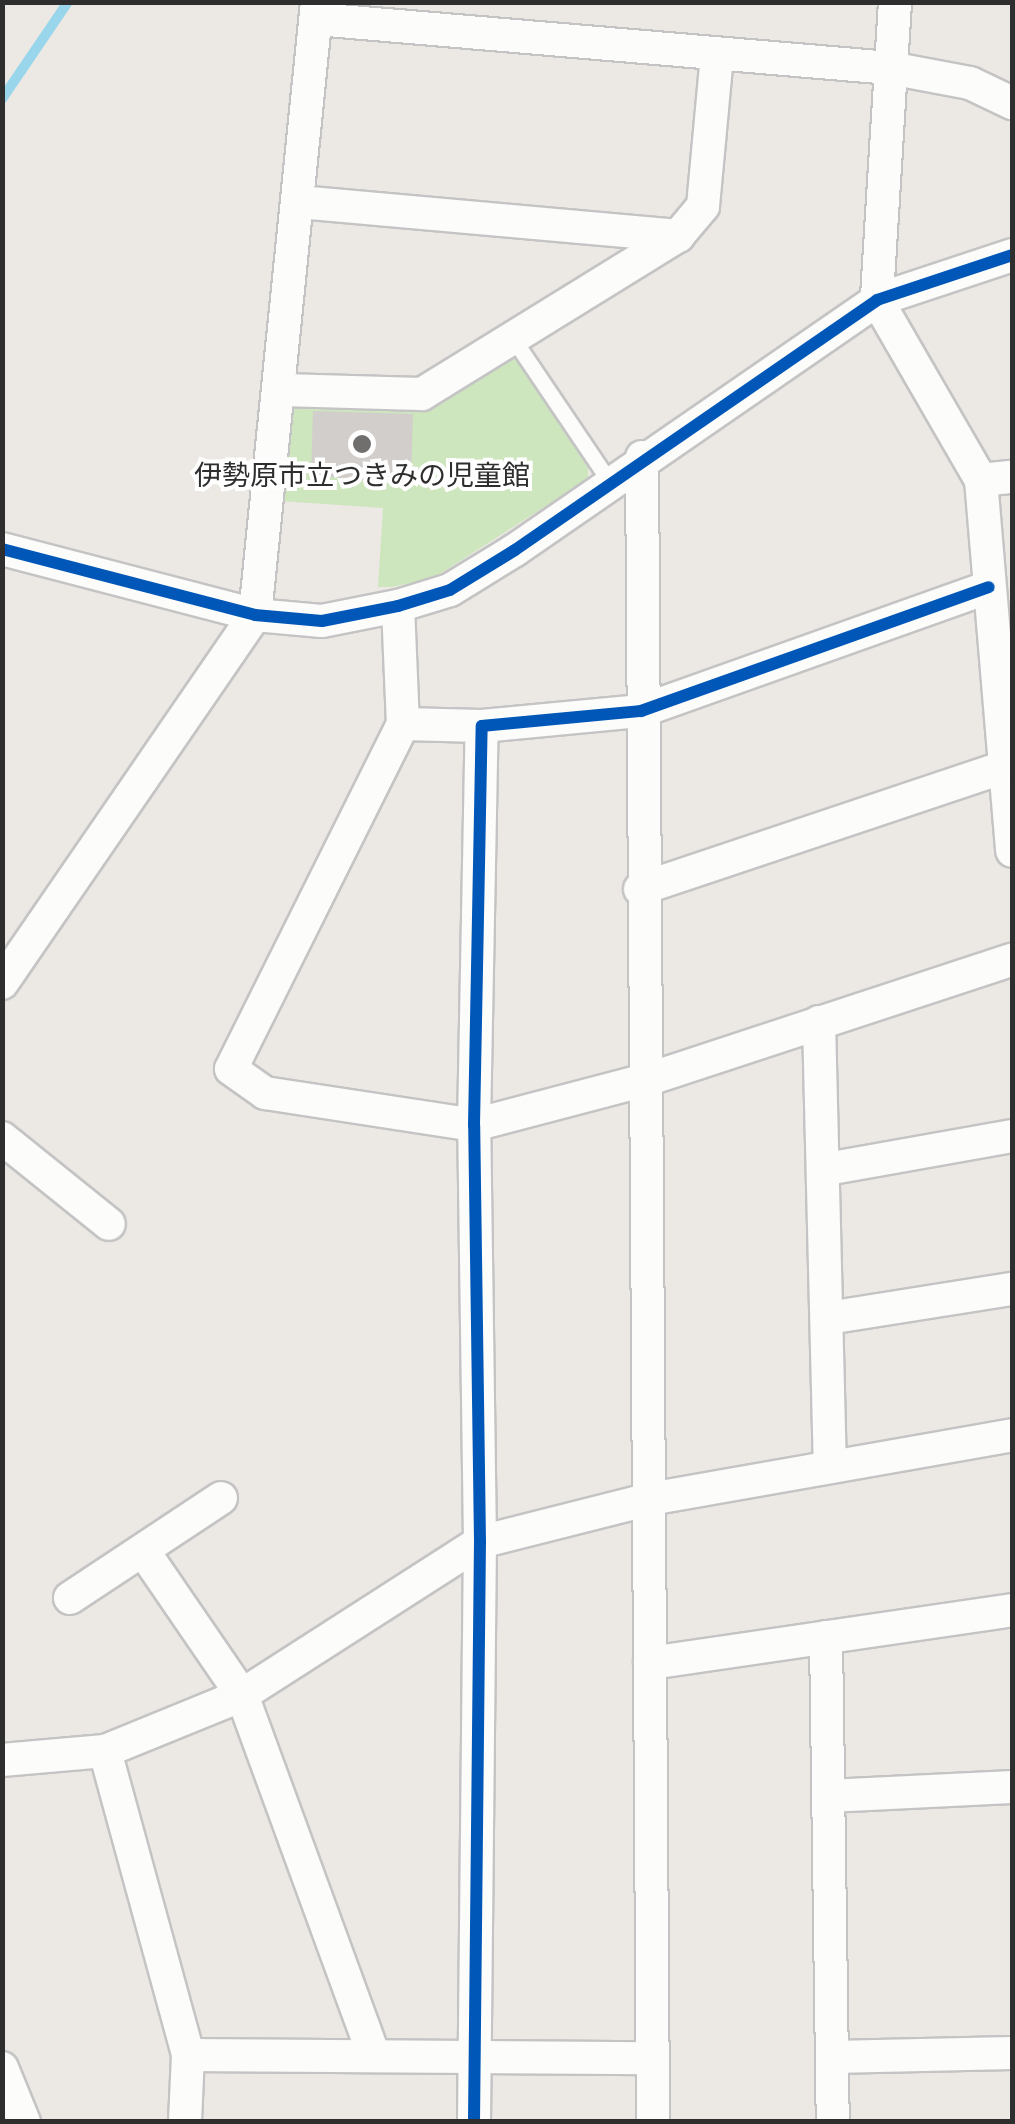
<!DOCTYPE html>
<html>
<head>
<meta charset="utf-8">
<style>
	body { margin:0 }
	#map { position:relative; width:1015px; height:2124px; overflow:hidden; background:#ece8e4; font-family:Arial,"Noto Sans JP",sans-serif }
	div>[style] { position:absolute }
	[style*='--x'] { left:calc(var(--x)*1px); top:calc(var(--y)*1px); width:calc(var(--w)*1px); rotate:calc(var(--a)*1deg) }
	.green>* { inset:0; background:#cee6be }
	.stream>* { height:10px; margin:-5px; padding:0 5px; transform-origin:5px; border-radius:5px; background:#99d6ec }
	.building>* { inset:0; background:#d1cecb }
	.roads { filter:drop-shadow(2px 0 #c5c4c5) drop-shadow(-2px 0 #c5c4c5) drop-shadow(0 2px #c5c4c5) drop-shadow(0 -2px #c5c4c5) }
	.lane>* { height:15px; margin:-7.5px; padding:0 7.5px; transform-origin:7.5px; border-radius:7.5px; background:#fcfcfb }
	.street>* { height:32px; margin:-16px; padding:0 16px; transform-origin:16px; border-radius:16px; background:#fcfcfb }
	.cycleway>* { height:12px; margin:-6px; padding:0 6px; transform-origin:6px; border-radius:6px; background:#0057b8 }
	.dots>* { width:28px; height:28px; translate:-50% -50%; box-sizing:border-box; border:5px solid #fff; border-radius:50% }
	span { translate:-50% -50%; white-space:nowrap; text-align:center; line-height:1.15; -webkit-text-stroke:8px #fff; paint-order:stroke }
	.poi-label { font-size:28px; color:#2e2e2e }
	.frame { position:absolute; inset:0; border:5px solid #2e2e2e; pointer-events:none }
</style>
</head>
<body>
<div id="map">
	<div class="green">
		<div style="clip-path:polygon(500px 356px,515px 357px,588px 466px,588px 479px,432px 579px,391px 587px,378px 587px,383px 508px,280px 501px,289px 408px,296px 401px,414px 404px)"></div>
	</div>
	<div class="stream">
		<div style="--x:2;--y:99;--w:117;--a:-55.8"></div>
	</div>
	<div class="building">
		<div style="clip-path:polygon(313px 411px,413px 414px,411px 476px,390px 476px,390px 483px,311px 475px)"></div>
	</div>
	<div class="roads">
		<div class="lane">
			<div style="--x:514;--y:340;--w:170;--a:56"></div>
		</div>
		<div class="street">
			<div style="--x:895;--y:2;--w:299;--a:93.5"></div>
			<div style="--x:877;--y:300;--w:208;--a:60"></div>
			<div style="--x:981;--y:480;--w:372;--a:85.2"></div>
			<div style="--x:316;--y:19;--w:576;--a:4.88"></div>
			<div style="--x:890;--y:68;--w:81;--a:10.6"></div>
			<div style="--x:970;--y:83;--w:47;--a:25.5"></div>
			<div style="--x:299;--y:202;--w:381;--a:5.1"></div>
			<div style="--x:678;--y:236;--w:39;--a:-50"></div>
			<div style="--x:703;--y:206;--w:153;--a:-84.7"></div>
			<div style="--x:281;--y:390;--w:141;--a:1.6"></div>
			<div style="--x:422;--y:394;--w:301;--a:-31.7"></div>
			<div style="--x:642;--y:457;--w:1665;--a:89.62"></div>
			<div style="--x:981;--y:480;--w:31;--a:-6"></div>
			<div style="--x:2;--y:549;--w:261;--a:14.6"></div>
			<div style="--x:255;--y:615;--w:67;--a:5.1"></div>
			<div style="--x:322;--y:621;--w:77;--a:-11.2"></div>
			<div style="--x:398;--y:606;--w:54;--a:-17.1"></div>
			<div style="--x:450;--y:590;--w:76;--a:-31.6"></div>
			<div style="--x:515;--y:550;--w:440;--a:-34.6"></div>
			<div style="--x:877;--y:300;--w:142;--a:-18.4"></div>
			<div style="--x:398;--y:606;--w:118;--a:87.6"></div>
			<div style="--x:482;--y:726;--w:79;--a:-178.5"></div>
			<div style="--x:403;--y:724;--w:385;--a:116.5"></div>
			<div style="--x:231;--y:1069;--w:42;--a:35.2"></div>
			<div style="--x:265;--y:1093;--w:211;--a:8.7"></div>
			<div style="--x:474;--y:1125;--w:181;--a:-14.7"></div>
			<div style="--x:649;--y:1079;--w:382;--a:-18.2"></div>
			<div style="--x:640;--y:889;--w:385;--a:-18.5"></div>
			<div style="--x:2;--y:983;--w:447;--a:-55.5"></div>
			<div style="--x:255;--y:615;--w:616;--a:-84.22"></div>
			<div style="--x:819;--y:1022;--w:445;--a:88.6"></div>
			<div style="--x:2;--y:1138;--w:137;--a:38.8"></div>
			<div style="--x:827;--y:1169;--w:188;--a:-10.1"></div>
			<div style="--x:828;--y:1318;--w:186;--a:-9"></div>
			<div style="--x:144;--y:1552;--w:173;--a:55.6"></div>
			<div style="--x:242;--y:1695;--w:384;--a:69.9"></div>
			<div style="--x:70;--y:1598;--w:181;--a:-33.5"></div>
			<div style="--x:826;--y:1637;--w:485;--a:89.2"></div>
			<div style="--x:650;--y:1663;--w:366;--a:-8.3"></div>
			<div style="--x:105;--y:1751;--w:315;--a:74.7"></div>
			<div style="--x:188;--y:2055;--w:67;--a:92.6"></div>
			<div style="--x:2;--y:1760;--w:103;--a:-5"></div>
			<div style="--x:105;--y:1751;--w:148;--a:-22.2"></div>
			<div style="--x:242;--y:1695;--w:283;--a:-32.7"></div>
			<div style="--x:480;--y:1542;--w:175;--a:-14.2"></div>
			<div style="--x:650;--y:1499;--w:368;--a:-10"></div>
			<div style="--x:829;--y:1796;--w:183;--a:-2.8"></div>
			<div style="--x:188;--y:2055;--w:464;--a:0.4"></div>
			<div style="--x:832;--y:2057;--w:180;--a:-1.3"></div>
			<div style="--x:2;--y:2068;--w:58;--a:67.8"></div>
			<div style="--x:474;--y:2122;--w:580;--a:-89.41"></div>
			<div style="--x:480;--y:1542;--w:417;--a:-90.8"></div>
			<div style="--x:474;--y:1125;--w:399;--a:-88.9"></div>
			<div style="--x:482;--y:726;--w:160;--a:-5.4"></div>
			<div style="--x:641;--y:711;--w:369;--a:-19.6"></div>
		</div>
	</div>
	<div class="cycleway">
		<div style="--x:2;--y:549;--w:261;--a:14.6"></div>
		<div style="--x:255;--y:615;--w:67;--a:5.1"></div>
		<div style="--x:322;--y:621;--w:77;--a:-11.2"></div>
		<div style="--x:398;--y:606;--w:54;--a:-17.1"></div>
		<div style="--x:450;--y:590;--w:76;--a:-31.6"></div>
		<div style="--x:515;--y:550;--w:440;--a:-34.6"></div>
		<div style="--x:877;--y:300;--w:142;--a:-18.4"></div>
		<div style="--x:474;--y:2122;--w:580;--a:-89.41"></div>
		<div style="--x:480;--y:1542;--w:417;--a:-90.8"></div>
		<div style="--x:474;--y:1125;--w:399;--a:-88.9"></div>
		<div style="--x:482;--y:726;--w:160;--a:-5.4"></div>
		<div style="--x:641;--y:711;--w:369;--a:-19.6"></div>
	</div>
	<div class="dots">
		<div style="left:362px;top:444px;background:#706f6e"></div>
	</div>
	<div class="poi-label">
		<span style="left:362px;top:476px">伊勢原市立つきみの児童館</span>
	</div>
	<div class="frame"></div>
</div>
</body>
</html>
